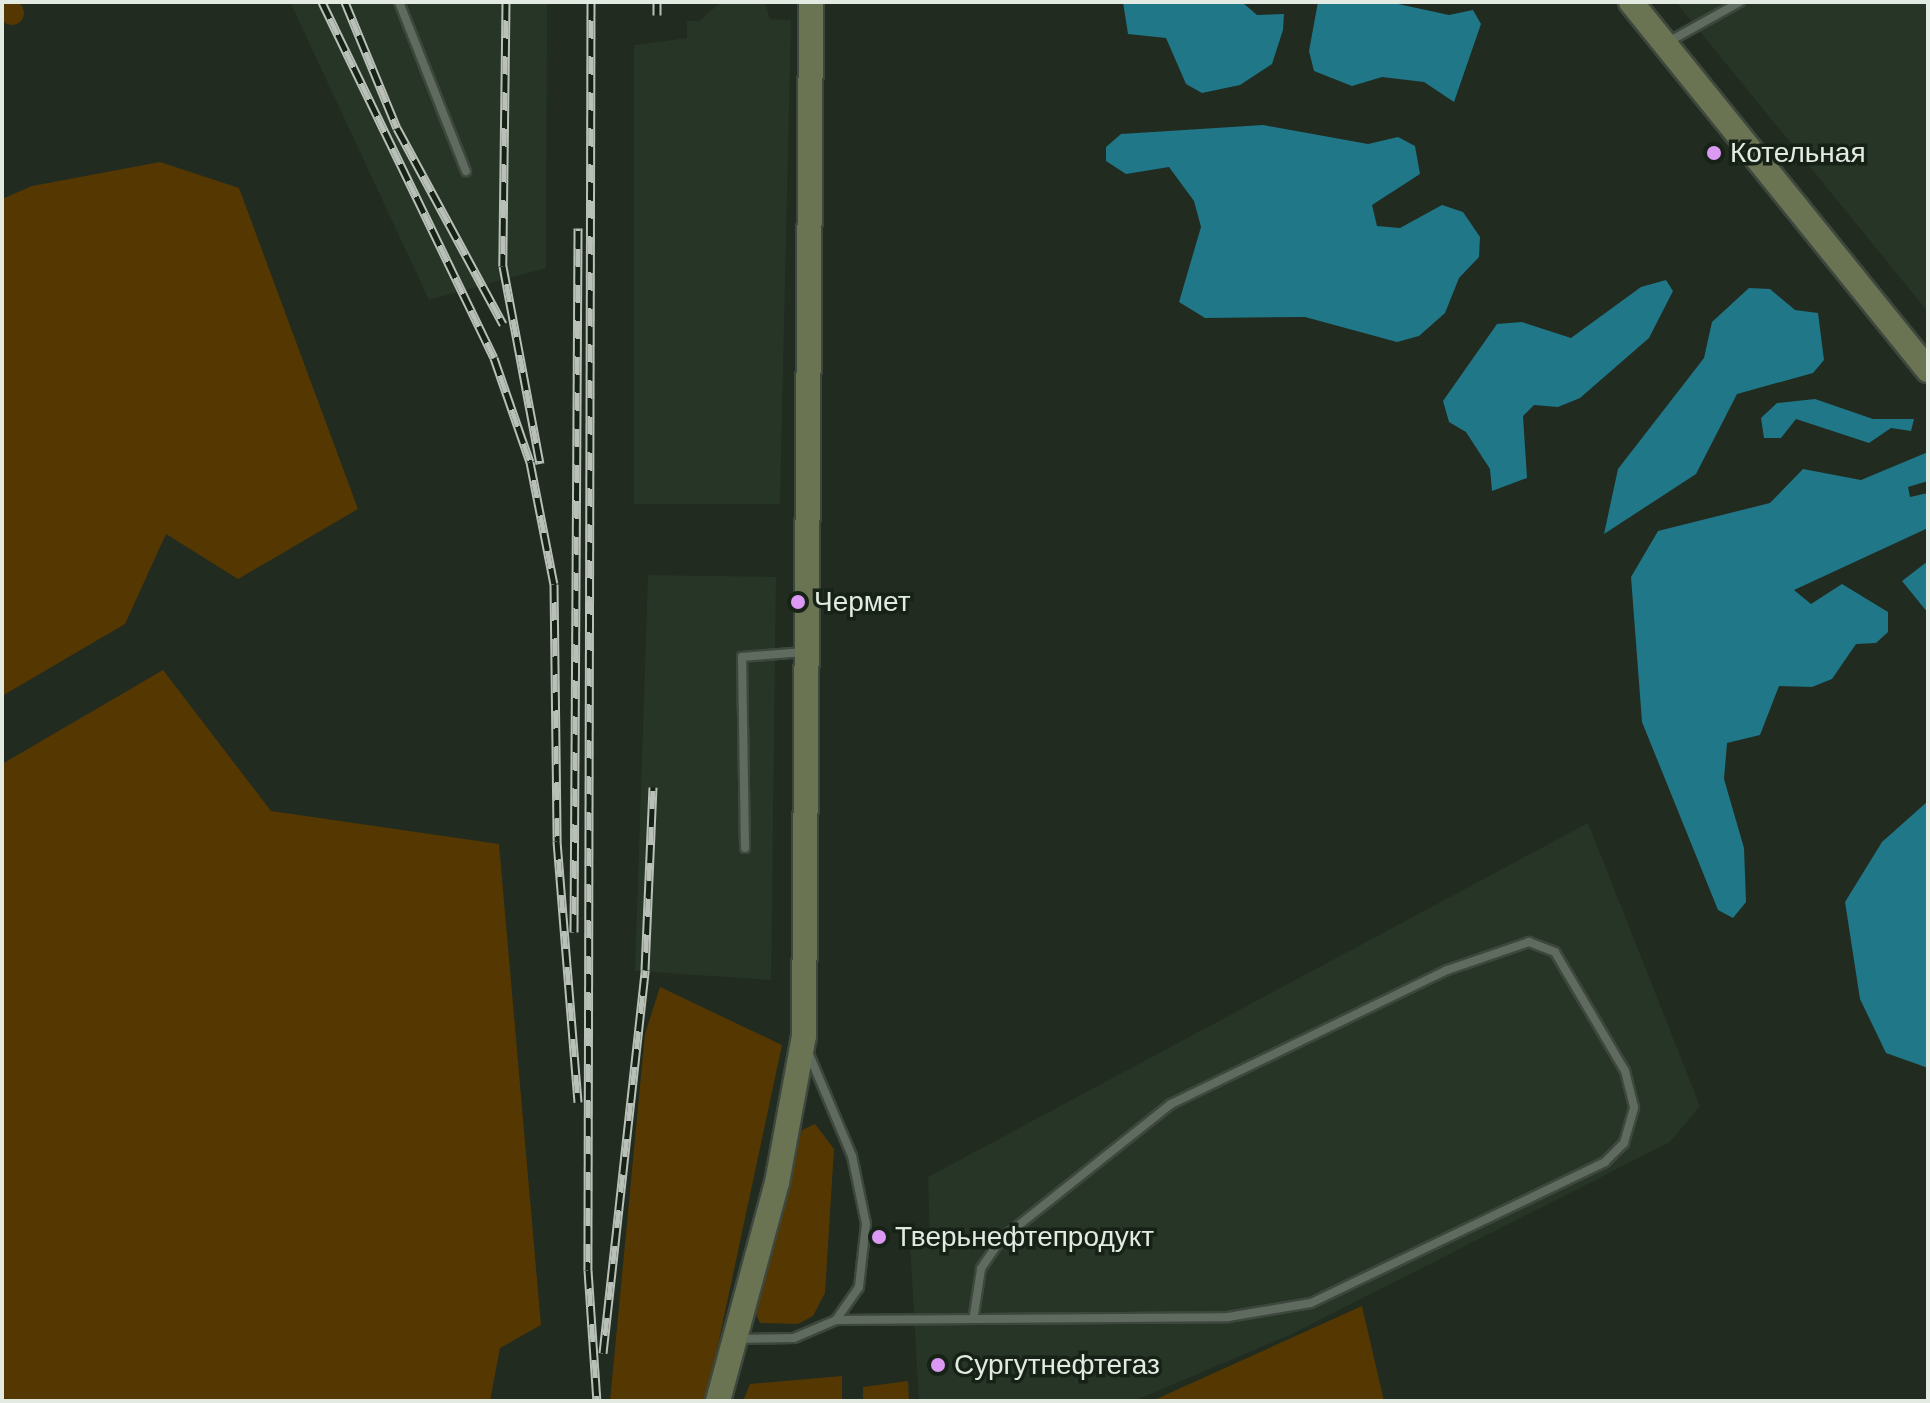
<!DOCTYPE html>
<html>
<head>
<meta charset="utf-8">
<style>
	body { margin:0 }
	#map { position:relative; width:1930px; height:1403px; overflow:hidden; background:#212b20; font-family:Helvetica,sans-serif }
	div>[style] { position:absolute }
	[style*='--x'] { left:calc(var(--x)*1px); top:calc(var(--y)*1px); width:calc(var(--w)*1px); rotate:calc(var(--a)*1deg) }
	.built>* { inset:0; background:#263525 }
	.green>* { inset:0; background:#553702 }
	.round { border-radius:50% }
	.water>* { inset:0; background:#1f7788 }
	.roads { filter:drop-shadow(2px 0 #3e473e) drop-shadow(-2px 0 #3e473e) drop-shadow(0 2px #3e473e) drop-shadow(0 -2px #3e473e) }
	.lane>* { height:8px; margin:-4px; padding:0 4px; transform-origin:4px; border-radius:4px; background:#5e6b5e }
	.secondary>* { height:24px; margin:-12px; padding:0 12px; transform-origin:12px; border-radius:12px; background:#6a7352 }
	.rail>* { height:9px; margin-top:-4.5px; transform-origin:0; background:repeating-linear-gradient(90deg,#172217 0 18px,#b8c0b7 0 36px); box-sizing:border-box; border-block:2px solid #b8c0b7 }
	.dots>* { width:22px; height:22px; translate:-50% -50%; box-sizing:border-box; border:4px solid #172217; border-radius:50% }
	span { translate:-50% -50%; white-space:nowrap; text-align:center; line-height:1.15; -webkit-text-stroke:7px #172217; paint-order:stroke }
	.poi-label { font-size:28px; color:#e3eae2 }
	.left { translate:0 -50%; text-align:left }
	.frame { position:absolute; inset:0; border:4px solid #e3eae2; pointer-events:none }
</style>
</head>
<body>
<div id="map">
	<div class="built">
		<div style="clip-path:polygon(290px 2px,547px 2px,546px 268px,429px 300px)"></div>
		<div style="clip-path:polygon(721px 2px,765px 2px,770px 19px,791px 20px,780px 504px,634px 504px,634px 45px,687px 38px,687px 21px,699px 21px)"></div>
		<div style="clip-path:polygon(1676px 2px,1928px 2px,1928px 312px,1693px 23px)"></div>
		<div style="clip-path:polygon(648px 575px,776px 577px,771px 980px,635px 971px)"></div>
		<div style="clip-path:polygon(1588px 823px,1700px 1106px,1670px 1142px,1290px 1335px,1134px 1401px,919px 1401px,910px 1247px,930px 1242px,928px 1177px)"></div>
	</div>
	<div class="green">
		<div class="round" style="left:0;top:1px;width:24px;height:24px"></div>
		<div style="clip-path:polygon(160px 162px,239px 188px,358px 509px,238px 579px,166px 534px,125px 624px,2px 696px,2px 199px,32px 186px)"></div>
		<div style="clip-path:polygon(163px 670px,271px 811px,499px 844px,541px 1325px,500px 1348px,490px 1401px,2px 1401px,2px 764px)"></div>
		<div style="clip-path:polygon(660px 987px,782px 1045px,706px 1401px,610px 1401px,645px 1034px)"></div>
		<div style="clip-path:polygon(815px 1124px,834px 1149px,825px 1293px,813px 1316px,798px 1324px,760px 1323px,753px 1308px,760px 1274px,802px 1130px)"></div>
		<div style="clip-path:polygon(1362px 1306px,1384px 1401px,1152px 1401px)"></div>
		<div style="clip-path:polygon(842px 1376px,842px 1401px,743px 1401px,750px 1384px)"></div>
		<div style="clip-path:polygon(908px 1381px,909px 1401px,863px 1401px,863px 1387px)"></div>
	</div>
	<div class="water">
		<div style="clip-path:polygon(1123px 2px,1242px 2px,1257px 15px,1284px 14px,1283px 30px,1272px 64px,1240px 85px,1202px 93px,1186px 84px,1166px 38px,1128px 34px)"></div>
		<div style="clip-path:polygon(1318px 2px,1389px 2px,1449px 15px,1473px 10px,1481px 24px,1454px 102px,1424px 82px,1382px 77px,1352px 86px,1314px 71px,1309px 51px)"></div>
		<div style="clip-path:polygon(1263px 125px,1368px 144px,1398px 137px,1415px 146px,1420px 174px,1372px 205px,1377px 226px,1400px 228px,1442px 205px,1463px 212px,1480px 237px,1479px 257px,1459px 278px,1445px 313px,1419px 336px,1397px 342px,1305px 317px,1205px 318px,1179px 302px,1201px 227px,1194px 201px,1169px 167px,1126px 174px,1106px 161px,1106px 147px,1121px 134px)"></div>
		<div style="clip-path:polygon(1666px 280px,1673px 291px,1649px 338px,1580px 398px,1558px 407px,1534px 405px,1523px 416px,1527px 478px,1492px 491px,1490px 469px,1466px 432px,1449px 422px,1443px 401px,1497px 324px,1522px 322px,1571px 338px,1641px 287px)"></div>
		<div style="clip-path:polygon(1749px 288px,1770px 289px,1795px 310px,1818px 313px,1824px 360px,1813px 373px,1737px 394px,1696px 474px,1604px 534px,1618px 469px,1704px 358px,1712px 322px)"></div>
		<div style="clip-path:polygon(1815px 399px,1873px 419px,1914px 419px,1911px 431px,1891px 428px,1869px 443px,1796px 419px,1781px 438px,1764px 438px,1761px 418px,1777px 403px)"></div>
		<div style="clip-path:polygon(1928px 452px,1928px 481px,1908px 487px,1910px 497px,1928px 493px,1928px 528px,1794px 590px,1811px 604px,1842px 584px,1888px 612px,1888px 632px,1876px 643px,1856px 644px,1832px 679px,1812px 687px,1779px 686px,1760px 735px,1727px 743px,1724px 779px,1744px 848px,1746px 902px,1733px 918px,1718px 910px,1642px 722px,1631px 577px,1658px 531px,1770px 503px,1803px 469px,1861px 480px)"></div>
		<div style="clip-path:polygon(1928px 561px,1928px 613px,1902px 581px)"></div>
		<div style="clip-path:polygon(1928px 801px,1928px 1068px,1886px 1053px,1860px 999px,1845px 902px,1882px 842px)"></div>
	</div>
	<div class="roads">
		<div class="lane">
			<div style="--x:399;--y:2;--w:182;--a:68.4"></div>
			<div style="--x:1668;--y:42;--w:82;--a:-29.1"></div>
			<div style="--x:745;--y:848;--w:191;--a:-90.9"></div>
			<div style="--x:742;--y:657;--w:61;--a:-4.7"></div>
			<div style="--x:836;--y:1320;--w:392;--a:-0.4"></div>
			<div style="--x:1228;--y:1317;--w:84;--a:-9.6"></div>
			<div style="--x:1311;--y:1303;--w:326;--a:-25.6"></div>
			<div style="--x:1605;--y:1162;--w:27;--a:-45"></div>
			<div style="--x:1624;--y:1143;--w:37;--a:-74"></div>
			<div style="--x:1634;--y:1107;--w:37;--a:-104"></div>
			<div style="--x:1625;--y:1071;--w:138;--a:-120.5"></div>
			<div style="--x:1555;--y:952;--w:28;--a:-159"></div>
			<div style="--x:1529;--y:942;--w:87;--a:161.1"></div>
			<div style="--x:1447;--y:970;--w:307;--a:154.1"></div>
			<div style="--x:1171;--y:1104;--w:217;--a:141.5"></div>
			<div style="--x:1001;--y:1239;--w:36;--a:124"></div>
			<div style="--x:981;--y:1269;--w:47;--a:98.7"></div>
			<div style="--x:737;--y:1339;--w:57;--a:-1"></div>
			<div style="--x:794;--y:1338;--w:46;--a:-23.2"></div>
			<div style="--x:836;--y:1320;--w:40;--a:-55.1"></div>
			<div style="--x:859;--y:1287;--w:63;--a:-83.7"></div>
			<div style="--x:866;--y:1224;--w:69;--a:-101.6"></div>
			<div style="--x:852;--y:1156;--w:111;--a:-112.9"></div>
		</div>
		<div class="secondary">
			<div style="--x:1631;--y:2;--w:473;--a:51.1"></div>
			<div style="--x:718;--y:1401;--w:226;--a:-74.9"></div>
			<div style="--x:777;--y:1183;--w:149;--a:-79.6"></div>
			<div style="--x:804;--y:1036;--w:1034;--a:-89.61"></div>
		</div>
	</div>
	<div class="rail">
		<div style="--x:322;--y:2;--w:395;--a:64.2"></div>
		<div style="--x:494;--y:358;--w:110;--a:70.9"></div>
		<div style="--x:530;--y:462;--w:124;--a:78.9"></div>
		<div style="--x:554;--y:584;--w:257;--a:89.3"></div>
		<div style="--x:557;--y:841;--w:262;--a:85.4"></div>
		<div style="--x:345;--y:2;--w:136;--a:67.6"></div>
		<div style="--x:397;--y:128;--w:223;--a:61.6"></div>
		<div style="--x:506;--y:2;--w:264;--a:90.7"></div>
		<div style="--x:503;--y:266;--w:201;--a:79.4"></div>
		<div style="--x:591;--y:2;--w:1268;--a:90.14"></div>
		<div style="--x:588;--y:1270;--w:131;--a:86.1"></div>
		<div style="--x:657;--y:2;--w:13;--a:90"></div>
		<div style="--x:574;--y:932;--w:704;--a:-89.67"></div>
		<div style="--x:603;--y:1353;--w:385;--a:-83.7"></div>
		<div style="--x:645;--y:970;--w:183;--a:-87.5"></div>
	</div>
	<div class="dots">
		<div style="left:1714px;top:153px;background:#dc99f4"></div>
		<div style="left:798px;top:602px;background:#dc99f4"></div>
		<div style="left:879px;top:1237px;background:#dc99f4"></div>
		<div style="left:938px;top:1365px;background:#dc99f4"></div>
	</div>
	<div class="poi-label">
		<span class="left" style="left:1730px;top:153px">Котельная</span>
		<span class="left" style="left:814px;top:602px">Чермет</span>
		<span class="left" style="left:895px;top:1237px">Тверьнефтепродукт</span>
		<span class="left" style="left:954px;top:1365px">Сургутнефтегаз</span>
	</div>
	<div class="frame"></div>
</div>
</body>
</html>
